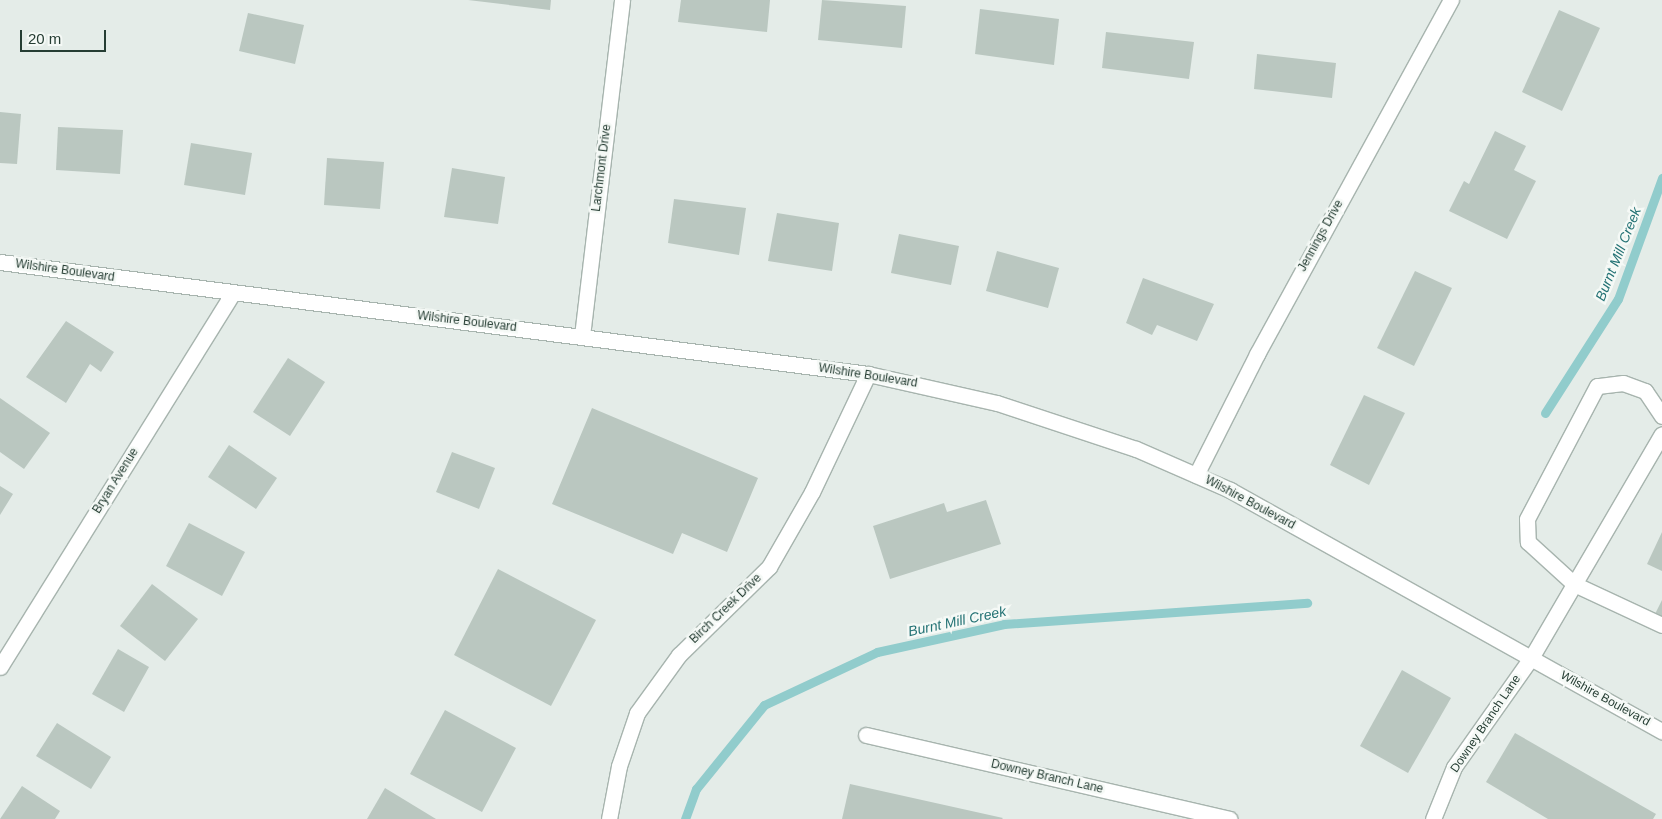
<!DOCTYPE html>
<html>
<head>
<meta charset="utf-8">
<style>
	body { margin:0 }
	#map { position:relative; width:1662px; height:819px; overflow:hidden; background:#e4ece8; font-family:Arial,sans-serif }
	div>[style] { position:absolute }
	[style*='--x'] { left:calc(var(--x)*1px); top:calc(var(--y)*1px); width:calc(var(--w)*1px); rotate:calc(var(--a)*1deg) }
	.stream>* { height:9px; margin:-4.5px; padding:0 4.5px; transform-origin:4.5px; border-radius:4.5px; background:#91cccc }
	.building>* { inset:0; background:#bac7c0 }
	.roads { filter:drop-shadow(1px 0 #a7b4ae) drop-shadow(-1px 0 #a7b4ae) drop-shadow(0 1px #a7b4ae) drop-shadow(0 -1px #a7b4ae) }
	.service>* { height:15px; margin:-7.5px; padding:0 7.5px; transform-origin:7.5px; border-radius:7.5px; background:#fff }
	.minor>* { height:15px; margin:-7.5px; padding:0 7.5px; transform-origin:7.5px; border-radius:7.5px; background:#fff }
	span { translate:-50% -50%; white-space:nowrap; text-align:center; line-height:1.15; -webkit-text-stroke:5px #f5f9f6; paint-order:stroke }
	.street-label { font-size:12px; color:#253d33 }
	.water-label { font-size:14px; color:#247274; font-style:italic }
	.scale { position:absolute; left:20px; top:30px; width:86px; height:22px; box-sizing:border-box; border:2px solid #253d33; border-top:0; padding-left:6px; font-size:15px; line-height:18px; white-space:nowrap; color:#253d33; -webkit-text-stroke:4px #f5f9f6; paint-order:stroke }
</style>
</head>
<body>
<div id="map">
	<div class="stream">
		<div style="--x:1545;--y:413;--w:135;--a:-57.4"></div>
		<div style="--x:1618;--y:299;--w:129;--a:-70"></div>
		<div style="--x:685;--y:819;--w:32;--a:-70"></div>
		<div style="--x:696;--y:789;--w:108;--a:-51"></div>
		<div style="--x:764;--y:705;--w:125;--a:-25.1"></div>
		<div style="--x:877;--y:652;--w:130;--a:-12.4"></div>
		<div style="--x:1004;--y:624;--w:304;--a:-4"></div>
	</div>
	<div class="building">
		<div style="clip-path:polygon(468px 0,551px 0,550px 10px)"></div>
		<div style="clip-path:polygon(681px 0,770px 0,767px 32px,678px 22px)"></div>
		<div style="clip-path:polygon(822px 0,906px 6px,902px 48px,818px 40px)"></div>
		<div style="clip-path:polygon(980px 9px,1059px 19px,1054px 65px,975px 54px)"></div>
		<div style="clip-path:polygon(1559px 10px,1600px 28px,1562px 111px,1522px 92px)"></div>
		<div style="clip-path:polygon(248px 13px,304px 25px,295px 64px,239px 51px)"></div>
		<div style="clip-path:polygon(1106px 32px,1194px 42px,1189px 79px,1102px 68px)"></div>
		<div style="clip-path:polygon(1257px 54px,1336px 63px,1332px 98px,1254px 89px)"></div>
		<div style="clip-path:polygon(0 112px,21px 114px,17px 164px,0 163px)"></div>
		<div style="clip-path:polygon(58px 127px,123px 130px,120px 174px,56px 170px)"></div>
		<div style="clip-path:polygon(1495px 131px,1526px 146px,1514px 170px,1536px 181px,1507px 239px,1449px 211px,1464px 181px,1469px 184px)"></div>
		<div style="clip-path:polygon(191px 143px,252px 153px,245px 195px,184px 185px)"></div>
		<div style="clip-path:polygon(327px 158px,384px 162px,380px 209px,324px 205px)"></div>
		<div style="clip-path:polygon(452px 168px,505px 177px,498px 224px,444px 217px)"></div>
		<div style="clip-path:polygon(674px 199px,746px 208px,739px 255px,668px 243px)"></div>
		<div style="clip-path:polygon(777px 213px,839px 223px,832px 271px,768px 261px)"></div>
		<div style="clip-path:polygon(899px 234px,959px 246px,951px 285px,891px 273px)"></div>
		<div style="clip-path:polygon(997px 251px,1059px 268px,1048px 308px,986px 291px)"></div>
		<div style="clip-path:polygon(1415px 271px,1452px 288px,1414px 366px,1377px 348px)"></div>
		<div style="clip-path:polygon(1143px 278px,1214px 304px,1197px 341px,1157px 325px,1152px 335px,1126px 323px)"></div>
		<div style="clip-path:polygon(66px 321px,114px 352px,101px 372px,90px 364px,66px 403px,26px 377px)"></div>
		<div style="clip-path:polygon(288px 358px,325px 382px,290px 436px,253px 412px)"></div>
		<div style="clip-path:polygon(1364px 395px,1405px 413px,1369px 485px,1330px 465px)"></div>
		<div style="clip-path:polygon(0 398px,50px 433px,24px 469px,0 452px)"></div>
		<div style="clip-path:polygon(592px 408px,758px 478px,727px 552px,682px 533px,673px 554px,552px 504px)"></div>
		<div style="clip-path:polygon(229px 445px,277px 478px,256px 509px,208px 477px)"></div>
		<div style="clip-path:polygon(452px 452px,495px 468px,479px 509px,436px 492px)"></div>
		<div style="clip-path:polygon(0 486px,13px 494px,0 515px)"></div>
		<div style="clip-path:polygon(986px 500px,1001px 544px,890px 579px,873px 526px,944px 503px,947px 512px)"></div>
		<div style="clip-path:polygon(189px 523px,245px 552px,222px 596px,166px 566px)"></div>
		<div style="clip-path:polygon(1662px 532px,1662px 571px,1647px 564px)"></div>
		<div style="clip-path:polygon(498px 569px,596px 620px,551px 706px,454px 655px)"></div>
		<div style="clip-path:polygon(152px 584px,198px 619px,165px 661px,120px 626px)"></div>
		<div style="clip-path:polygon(1662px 600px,1662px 624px,1652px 620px)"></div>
		<div style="clip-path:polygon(118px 649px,149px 667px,124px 712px,92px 694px)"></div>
		<div style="clip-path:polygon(1402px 670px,1451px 698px,1408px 773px,1360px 746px)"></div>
		<div style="clip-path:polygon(445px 710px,516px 748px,482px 812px,410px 774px)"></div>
		<div style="clip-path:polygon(57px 723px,111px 757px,91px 789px,36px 756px)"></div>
		<div style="clip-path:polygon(1515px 733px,1656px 814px,1653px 819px,1548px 819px,1486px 782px)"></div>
		<div style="clip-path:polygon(850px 784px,1003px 818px,1002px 819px,842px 819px)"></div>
		<div style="clip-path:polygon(22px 786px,60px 811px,55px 819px,0 819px)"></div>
		<div style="clip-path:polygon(385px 788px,436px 819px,367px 819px)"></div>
	</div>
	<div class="roads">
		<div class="service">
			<div style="--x:1662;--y:416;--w:30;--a:-124"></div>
			<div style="--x:1645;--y:391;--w:23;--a:-160"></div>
			<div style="--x:1623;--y:383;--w:26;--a:173"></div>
			<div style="--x:1597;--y:386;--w:150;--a:117.8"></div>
			<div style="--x:1527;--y:519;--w:23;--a:88"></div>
			<div style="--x:1528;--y:542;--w:62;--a:42.4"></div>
			<div style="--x:1574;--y:584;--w:97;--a:25"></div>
			<div style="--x:1531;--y:658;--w:259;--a:-59.7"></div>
		</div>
		<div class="minor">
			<div style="--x:0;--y:262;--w:875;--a:7.35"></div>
			<div style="--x:868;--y:374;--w:132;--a:12.7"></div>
			<div style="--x:997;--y:403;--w:146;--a:18.3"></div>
			<div style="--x:1136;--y:449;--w:103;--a:23.6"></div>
			<div style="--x:1230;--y:490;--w:495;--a:29.2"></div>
			<div style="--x:582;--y:336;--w:338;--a:-83.2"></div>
			<div style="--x:1196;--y:475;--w:136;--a:-63.2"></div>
			<div style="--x:1257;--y:354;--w:404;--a:-61.3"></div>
			<div style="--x:0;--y:667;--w:438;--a:-58.1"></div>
			<div style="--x:866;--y:735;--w:373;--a:13"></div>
			<div style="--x:609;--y:819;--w:54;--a:-79.3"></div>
			<div style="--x:619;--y:766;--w:56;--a:-71.2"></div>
			<div style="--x:637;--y:713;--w:72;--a:-54.1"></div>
			<div style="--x:679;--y:655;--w:126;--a:-44.4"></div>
			<div style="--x:769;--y:567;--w:86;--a:-60.2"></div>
			<div style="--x:812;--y:492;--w:131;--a:-64.6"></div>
			<div style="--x:1433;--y:819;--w:56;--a:-68"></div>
			<div style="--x:1454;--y:767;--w:133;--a:-54.8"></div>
		</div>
	</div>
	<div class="street-label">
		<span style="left:602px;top:168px;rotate:-83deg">Larchmont Drive</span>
		<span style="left:1321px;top:236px;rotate:-61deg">Jennings Drive</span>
		<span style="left:65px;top:271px;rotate:8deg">Wilshire Boulevard</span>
		<span style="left:467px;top:322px;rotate:7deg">Wilshire Boulevard</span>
		<span style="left:868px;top:376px;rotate:9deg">Wilshire Boulevard</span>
		<span style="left:116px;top:481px;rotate:-58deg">Bryan Avenue</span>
		<span style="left:1250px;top:503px;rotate:28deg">Wilshire Boulevard</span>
		<span style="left:726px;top:609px;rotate:-44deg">Birch Creek Drive</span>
		<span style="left:1605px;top:699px;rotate:29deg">Wilshire Boulevard</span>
		<span style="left:1486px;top:724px;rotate:-56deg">Downey Branch Lane</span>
		<span style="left:1047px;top:777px;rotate:13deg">Downey Branch Lane</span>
	</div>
	<div class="water-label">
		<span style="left:1618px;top:254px;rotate:-68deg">Burnt Mill Creek</span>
		<span style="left:957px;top:621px;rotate:-12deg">Burnt Mill Creek</span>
	</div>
	<div class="scale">20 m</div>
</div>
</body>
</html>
